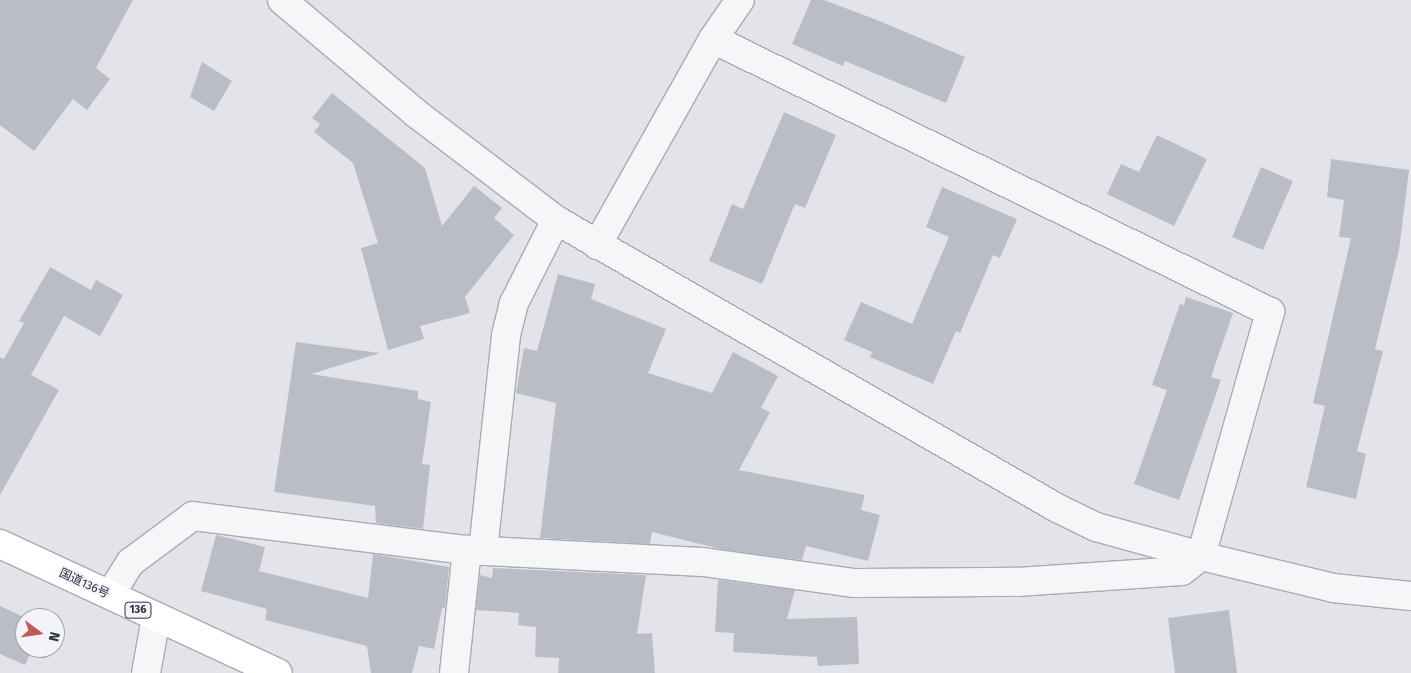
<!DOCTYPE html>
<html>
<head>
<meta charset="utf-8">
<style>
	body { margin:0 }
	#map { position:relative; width:1411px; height:673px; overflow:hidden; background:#e3e4ea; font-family:"Fira Sans","Noto Sans JP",sans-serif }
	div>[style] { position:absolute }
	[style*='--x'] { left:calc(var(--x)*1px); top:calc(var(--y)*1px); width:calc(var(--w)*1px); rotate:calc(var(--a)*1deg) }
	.building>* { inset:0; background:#bbbdc6 }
	.roads { filter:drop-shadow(1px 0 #a9aab4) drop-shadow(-1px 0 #a9aab4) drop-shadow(0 1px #a9aab4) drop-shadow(0 -1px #a9aab4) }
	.street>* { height:28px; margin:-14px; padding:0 14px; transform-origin:14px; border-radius:14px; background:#f5f6f8 }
	.highway>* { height:28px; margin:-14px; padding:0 14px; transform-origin:14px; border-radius:14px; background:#fff }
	span { translate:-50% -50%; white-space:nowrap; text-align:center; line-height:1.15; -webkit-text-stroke:4.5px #f3f4f7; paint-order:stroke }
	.shield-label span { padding:1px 4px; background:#f3f4f7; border:1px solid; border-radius:4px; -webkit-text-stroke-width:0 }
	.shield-label { font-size:11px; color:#2d3040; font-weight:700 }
	.street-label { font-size:12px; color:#2d3040 }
	.north { position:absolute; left:15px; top:608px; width:50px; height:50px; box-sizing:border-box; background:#f3f4f7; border:1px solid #a4a6ae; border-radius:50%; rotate:104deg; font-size:14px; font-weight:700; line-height:20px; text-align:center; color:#2d3040 }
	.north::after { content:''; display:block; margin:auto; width:18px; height:22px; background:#c15a56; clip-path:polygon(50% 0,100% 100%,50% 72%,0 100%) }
</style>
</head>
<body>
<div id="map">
	<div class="building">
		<div style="clip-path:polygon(0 0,133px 0,96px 68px,110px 79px,87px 110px,73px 99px,34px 151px,0 125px)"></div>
		<div style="clip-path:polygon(811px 0,824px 0,877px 20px,965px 57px,946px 103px,845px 61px,843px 66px,792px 44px)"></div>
		<div style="clip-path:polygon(202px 62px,232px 81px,214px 111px,190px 97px)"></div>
		<div style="clip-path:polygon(332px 93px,425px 168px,442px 226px,474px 186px,502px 208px,494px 218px,514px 235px,465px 297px,470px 313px,420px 326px,424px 339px,388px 350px,361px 248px,378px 243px,353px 163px,314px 132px,320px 124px,312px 118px)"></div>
		<div style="clip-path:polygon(784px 112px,836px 135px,805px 208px,795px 204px,762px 284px,709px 261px,732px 204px,743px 209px)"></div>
		<div style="clip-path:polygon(1157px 135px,1207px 159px,1174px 226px,1107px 194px,1121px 164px,1139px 172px)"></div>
		<div style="clip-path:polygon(1331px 159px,1409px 170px,1399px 250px,1375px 349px,1383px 351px,1357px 451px,1366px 454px,1356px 499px,1306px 487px,1325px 406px,1313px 403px,1351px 238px,1339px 237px,1344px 200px,1327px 197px)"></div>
		<div style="clip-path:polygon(1261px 167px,1293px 181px,1263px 250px,1232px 237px)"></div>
		<div style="clip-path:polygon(942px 187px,1017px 219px,1000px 258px,993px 255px,960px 333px,956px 331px,933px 384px,870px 357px,872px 352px,844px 340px,861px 302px,912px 324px,949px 237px,926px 227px)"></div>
		<div style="clip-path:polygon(50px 267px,91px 290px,96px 280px,123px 295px,100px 336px,64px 316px,31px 375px,59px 390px,0 495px,0 357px,4px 359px,24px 323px,19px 321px)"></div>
		<div style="clip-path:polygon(558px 274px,595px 284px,591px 299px,666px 329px,648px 373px,712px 393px,733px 352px,778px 376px,761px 408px,770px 412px,739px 470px,865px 495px,861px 510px,880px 515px,868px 561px,806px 546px,802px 560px,720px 549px,652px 532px,650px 544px,540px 538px,556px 403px,516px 393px,524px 348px,537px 351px)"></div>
		<div style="clip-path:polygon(1186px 297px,1233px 313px,1211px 377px,1221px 380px,1179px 500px,1134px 484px,1167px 390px,1152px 385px,1180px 304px,1184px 305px)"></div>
		<div style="clip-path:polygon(296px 342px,380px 353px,311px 374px,418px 391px,418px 399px,431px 402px,422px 464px,430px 465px,423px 529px,376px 523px,375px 506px,274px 492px)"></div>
		<div style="clip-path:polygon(216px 535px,265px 547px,259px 571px,368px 598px,373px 554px,449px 567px,445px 608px,442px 608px,434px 649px,419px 646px,412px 673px,371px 673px,367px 646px,265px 620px,267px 609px,201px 591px)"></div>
		<div style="clip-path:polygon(493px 568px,646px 575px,637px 634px,652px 633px,655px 673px,558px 673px,559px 658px,535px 657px,536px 627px,518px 625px,519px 613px,476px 610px,480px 575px,492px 578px)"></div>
		<div style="clip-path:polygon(718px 580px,795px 590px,787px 619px,857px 617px,859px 664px,818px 666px,817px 657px,733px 652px,734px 633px,715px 632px)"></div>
		<div style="clip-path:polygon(0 606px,26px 618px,25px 648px,33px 648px,25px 665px,0 654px)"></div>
		<div style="clip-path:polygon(1229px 610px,1237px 673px,1175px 673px,1168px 618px)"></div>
	</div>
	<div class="roads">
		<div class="street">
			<div style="--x:282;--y:0;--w:177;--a:40.2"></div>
			<div style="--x:417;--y:114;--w:175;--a:37.3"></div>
			<div style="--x:556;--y:220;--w:578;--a:29.89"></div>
			<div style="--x:1057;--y:508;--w:43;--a:26"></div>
			<div style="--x:1096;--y:527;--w:109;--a:15.4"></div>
			<div style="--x:1201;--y:556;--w:136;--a:13.6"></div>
			<div style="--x:1333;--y:588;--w:78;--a:5.9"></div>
			<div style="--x:597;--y:245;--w:236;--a:-60.6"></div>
			<div style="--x:713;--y:39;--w:47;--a:-55.3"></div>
			<div style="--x:483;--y:551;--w:217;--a:-83.9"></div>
			<div style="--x:506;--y:335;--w:33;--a:-76"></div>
			<div style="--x:514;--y:303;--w:93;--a:-63.2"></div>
			<div style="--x:110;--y:595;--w:39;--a:-58"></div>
			<div style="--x:131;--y:562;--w:77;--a:-36.6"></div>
			<div style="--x:193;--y:516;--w:276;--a:7.1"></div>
			<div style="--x:467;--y:550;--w:236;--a:2.9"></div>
			<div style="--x:703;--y:562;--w:153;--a:7.9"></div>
			<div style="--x:855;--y:583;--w:162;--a:-0.4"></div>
			<div style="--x:1017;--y:582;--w:165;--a:-3.8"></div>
			<div style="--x:1182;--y:571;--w:24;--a:-38"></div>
			<div style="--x:1201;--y:556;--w:254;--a:-74.2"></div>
			<div style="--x:1270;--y:312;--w:620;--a:-153.89"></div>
			<div style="--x:146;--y:673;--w:56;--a:-79.7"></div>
			<div style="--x:454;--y:673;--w:124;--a:-84"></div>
		</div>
		<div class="highway">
			<div style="--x:0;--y:544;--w:306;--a:24.9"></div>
		</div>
	</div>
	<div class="shield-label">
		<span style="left:138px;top:610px">136</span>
	</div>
	<div class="street-label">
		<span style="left:84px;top:584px;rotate:25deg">国道136号</span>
	</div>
	<div class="north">N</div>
</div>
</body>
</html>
